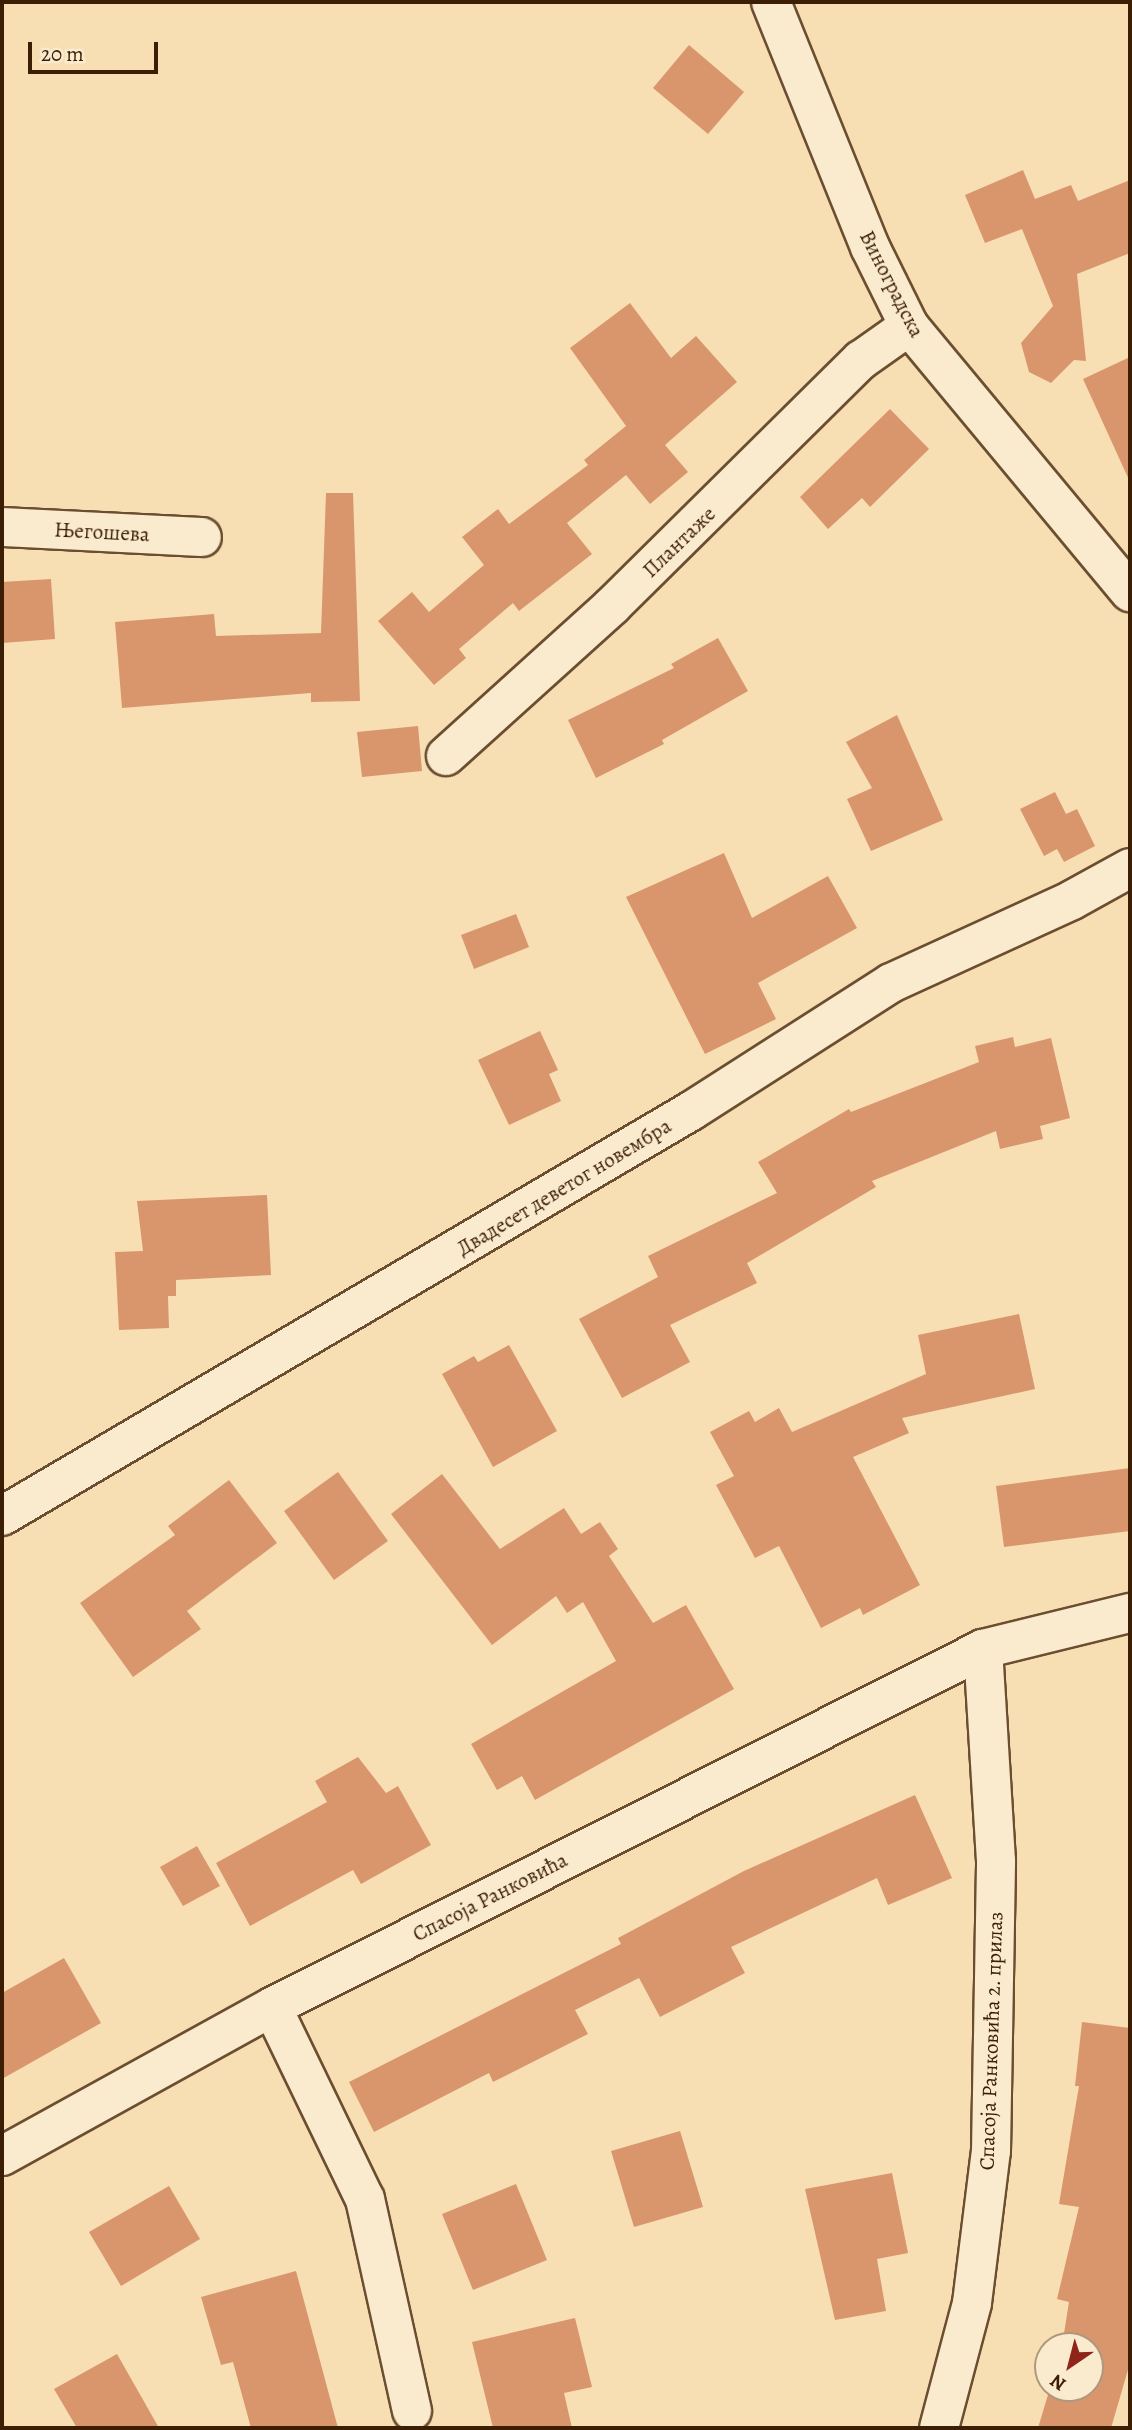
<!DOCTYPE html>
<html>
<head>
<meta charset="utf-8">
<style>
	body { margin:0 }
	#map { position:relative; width:1132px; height:2430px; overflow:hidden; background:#f8deb3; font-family:Alegreya,serif }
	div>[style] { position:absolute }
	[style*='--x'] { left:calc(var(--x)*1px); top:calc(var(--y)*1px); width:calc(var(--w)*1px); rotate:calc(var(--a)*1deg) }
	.building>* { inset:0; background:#d9966d }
	.roads { filter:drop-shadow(2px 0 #6b4e30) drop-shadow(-2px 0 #6b4e30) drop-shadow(0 2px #6b4e30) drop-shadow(0 -2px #6b4e30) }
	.minor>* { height:38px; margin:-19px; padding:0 19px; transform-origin:19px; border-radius:19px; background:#faeace }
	span { translate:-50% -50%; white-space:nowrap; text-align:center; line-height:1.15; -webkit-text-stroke:5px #faeace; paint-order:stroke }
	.street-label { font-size:21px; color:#3c1e05 }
	.frame { position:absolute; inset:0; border:4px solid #3c1e05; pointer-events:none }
	.north { position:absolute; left:1034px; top:2332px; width:70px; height:70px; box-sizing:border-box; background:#faeace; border:2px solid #ae987e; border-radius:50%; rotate:215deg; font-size:19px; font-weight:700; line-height:28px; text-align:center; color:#3c1e05 }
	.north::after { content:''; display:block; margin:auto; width:24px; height:32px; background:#8f2418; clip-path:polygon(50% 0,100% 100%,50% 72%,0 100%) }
	.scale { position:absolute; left:28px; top:42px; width:130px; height:32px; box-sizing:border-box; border:4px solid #3c1e05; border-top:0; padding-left:9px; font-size:21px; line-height:24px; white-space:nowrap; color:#3c1e05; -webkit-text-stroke:5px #faeace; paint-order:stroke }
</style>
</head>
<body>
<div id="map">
	<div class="building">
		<div style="clip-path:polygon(689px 45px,744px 92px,708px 134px,653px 88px)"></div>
		<div style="clip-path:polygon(1023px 170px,1035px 199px,1071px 185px,1078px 201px,1130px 180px,1130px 253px,1077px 274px,1086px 361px,1074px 360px,1051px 383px,1029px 372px,1021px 343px,1053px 306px,1022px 229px,985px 243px,965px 195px)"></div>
		<div style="clip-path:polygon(630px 303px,671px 358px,696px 336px,737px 382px,665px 445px,688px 472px,650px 504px,626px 475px,567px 523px,592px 554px,519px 611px,513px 603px,459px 649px,466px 658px,434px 685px,378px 621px,412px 592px,429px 612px,484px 565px,462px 537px,498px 509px,509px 524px,588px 465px,584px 460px,626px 426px,570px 348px)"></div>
		<div style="clip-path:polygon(1130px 357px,1130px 482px,1083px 379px)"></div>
		<div style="clip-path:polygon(890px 409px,929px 449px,870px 507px,862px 498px,828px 529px,800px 497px)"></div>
		<div style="clip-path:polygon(326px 493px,353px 493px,360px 701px,311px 702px,311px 693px,122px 708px,115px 622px,214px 614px,216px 636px,321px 633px)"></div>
		<div style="clip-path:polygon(51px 579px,55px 639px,2px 643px,2px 582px)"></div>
		<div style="clip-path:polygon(718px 638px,748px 691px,662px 740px,664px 744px,596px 778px,568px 720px,674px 668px,671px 664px)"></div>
		<div style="clip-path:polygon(897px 715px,943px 820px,871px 851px,847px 799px,872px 788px,846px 742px)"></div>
		<div style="clip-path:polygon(418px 726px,422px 771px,362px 777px,357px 732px)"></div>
		<div style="clip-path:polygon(1055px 792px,1066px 814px,1077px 809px,1095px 846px,1064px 862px,1057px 849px,1044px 856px,1020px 809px)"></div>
		<div style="clip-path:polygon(724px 853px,752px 918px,828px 876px,857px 928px,758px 983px,776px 1019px,705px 1054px,626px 897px)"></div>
		<div style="clip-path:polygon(516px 914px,529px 947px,474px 969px,461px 935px)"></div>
		<div style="clip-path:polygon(540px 1031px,558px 1070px,549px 1074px,561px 1101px,509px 1125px,478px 1060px)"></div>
		<div style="clip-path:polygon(1013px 1037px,1015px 1047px,1051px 1038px,1070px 1118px,1040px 1126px,1043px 1139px,1000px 1149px,996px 1131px,872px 1181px,876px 1187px,747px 1263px,757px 1283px,670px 1325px,690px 1362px,622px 1398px,579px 1319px,658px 1277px,648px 1256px,777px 1193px,758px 1162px,849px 1109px,851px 1112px,979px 1062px,975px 1046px)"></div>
		<div style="clip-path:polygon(267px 1195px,271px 1275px,176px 1280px,176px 1296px,168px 1296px,169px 1328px,119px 1330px,115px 1252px,143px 1251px,137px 1201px)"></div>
		<div style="clip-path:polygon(1019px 1314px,1035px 1389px,902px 1418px,909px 1433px,853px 1457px,920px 1585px,863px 1615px,860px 1608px,821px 1628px,779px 1546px,755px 1558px,716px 1485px,734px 1476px,710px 1432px,749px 1411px,755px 1422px,779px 1408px,792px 1432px,926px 1374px,918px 1335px)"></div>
		<div style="clip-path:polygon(509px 1345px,557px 1431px,493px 1467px,442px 1374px,474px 1356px,478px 1362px)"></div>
		<div style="clip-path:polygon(1130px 1468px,1130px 1531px,1004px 1547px,996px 1486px)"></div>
		<div style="clip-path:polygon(338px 1472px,388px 1541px,334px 1580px,284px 1511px)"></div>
		<div style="clip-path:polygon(442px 1474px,500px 1549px,564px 1508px,581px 1534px,600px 1522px,618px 1549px,609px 1556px,653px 1623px,686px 1605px,734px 1689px,535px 1800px,522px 1776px,497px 1790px,471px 1744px,616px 1661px,583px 1602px,567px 1613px,556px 1596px,492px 1645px,391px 1514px)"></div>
		<div style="clip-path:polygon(229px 1480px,277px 1543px,187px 1611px,201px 1629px,133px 1677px,80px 1603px,175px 1535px,168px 1526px)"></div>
		<div style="clip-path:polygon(358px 1757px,386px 1793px,398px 1786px,431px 1845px,361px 1884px,353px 1870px,250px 1926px,216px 1863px,327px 1802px,315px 1781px)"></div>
		<div style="clip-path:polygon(915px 1795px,952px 1878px,888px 1905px,877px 1878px,731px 1947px,745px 1973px,660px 2017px,639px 1978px,575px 2010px,588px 2034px,493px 2082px,489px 2073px,374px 2132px,349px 2082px,621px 1944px,618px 1938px,744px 1871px)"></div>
		<div style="clip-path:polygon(197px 1846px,220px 1886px,183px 1906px,160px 1867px)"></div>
		<div style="clip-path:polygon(64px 1958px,101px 2023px,2px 2079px,2px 1993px)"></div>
		<div style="clip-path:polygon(1082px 2022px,1130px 2028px,1130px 2363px,1111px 2428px,1038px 2428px,1050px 2388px,1090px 2388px,1090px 2346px,1062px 2346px,1069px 2302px,1057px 2299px,1079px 2207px,1059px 2204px,1079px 2086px,1075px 2086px)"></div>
		<div style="clip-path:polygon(680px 2131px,703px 2207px,634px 2227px,611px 2151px)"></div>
		<div style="clip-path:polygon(892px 2173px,908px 2253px,877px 2259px,886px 2311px,835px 2320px,805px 2189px)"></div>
		<div style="clip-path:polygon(516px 2184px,547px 2260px,473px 2290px,442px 2214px)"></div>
		<div style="clip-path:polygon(169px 2186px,200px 2239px,121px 2286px,89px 2232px)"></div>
		<div style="clip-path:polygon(296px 2271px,338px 2428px,251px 2428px,233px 2362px,221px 2365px,201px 2297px)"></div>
		<div style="clip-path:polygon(575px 2318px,592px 2387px,564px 2393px,572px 2428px,493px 2428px,472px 2342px)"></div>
		<div style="clip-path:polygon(117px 2354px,159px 2428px,77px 2428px,54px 2389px)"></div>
	</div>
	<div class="roads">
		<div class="minor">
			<div style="--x:771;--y:2;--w:264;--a:68"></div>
			<div style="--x:870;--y:247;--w:88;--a:63.7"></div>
			<div style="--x:909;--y:326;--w:346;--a:50.3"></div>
			<div style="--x:2;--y:527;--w:200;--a:2.9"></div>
			<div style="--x:446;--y:756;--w:224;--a:-42.1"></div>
			<div style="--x:612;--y:606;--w:350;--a:-44.7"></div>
			<div style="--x:861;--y:360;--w:59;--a:-35.3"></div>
			<div style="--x:2;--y:1516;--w:799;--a:-30.45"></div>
			<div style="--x:691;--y:1111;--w:237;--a:-32.6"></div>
			<div style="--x:891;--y:983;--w:199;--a:-24.6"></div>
			<div style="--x:1072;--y:900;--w:66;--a:-28.9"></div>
			<div style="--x:272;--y:2007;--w:213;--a:64.2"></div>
			<div style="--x:365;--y:2199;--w:217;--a:77.5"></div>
			<div style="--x:2;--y:2156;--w:308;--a:-28.9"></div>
			<div style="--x:272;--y:2007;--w:796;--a:-26.73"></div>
			<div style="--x:983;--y:1649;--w:151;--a:-13.8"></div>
			<div style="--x:939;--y:2428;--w:129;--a:-75.2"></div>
			<div style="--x:972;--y:2303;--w:153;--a:-82.9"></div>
			<div style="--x:991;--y:2151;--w:290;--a:-89"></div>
			<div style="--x:996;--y:1861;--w:212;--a:-93.5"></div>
		</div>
	</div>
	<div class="street-label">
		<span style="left:892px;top:284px;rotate:63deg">Виноградска</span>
		<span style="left:102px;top:532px;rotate:3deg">Његошева</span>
		<span style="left:679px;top:542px;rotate:-44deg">Плантаже</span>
		<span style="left:564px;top:1187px;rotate:-31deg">Двадесет деветог новембра</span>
		<span style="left:490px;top:1897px;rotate:-27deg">Спасоја Ранковића</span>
		<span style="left:991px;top:2041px;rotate:-88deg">Спасоја Ранковића 2. прилаз</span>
	</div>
	<div class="frame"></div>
	<div class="north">N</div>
	<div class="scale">20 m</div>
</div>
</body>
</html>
